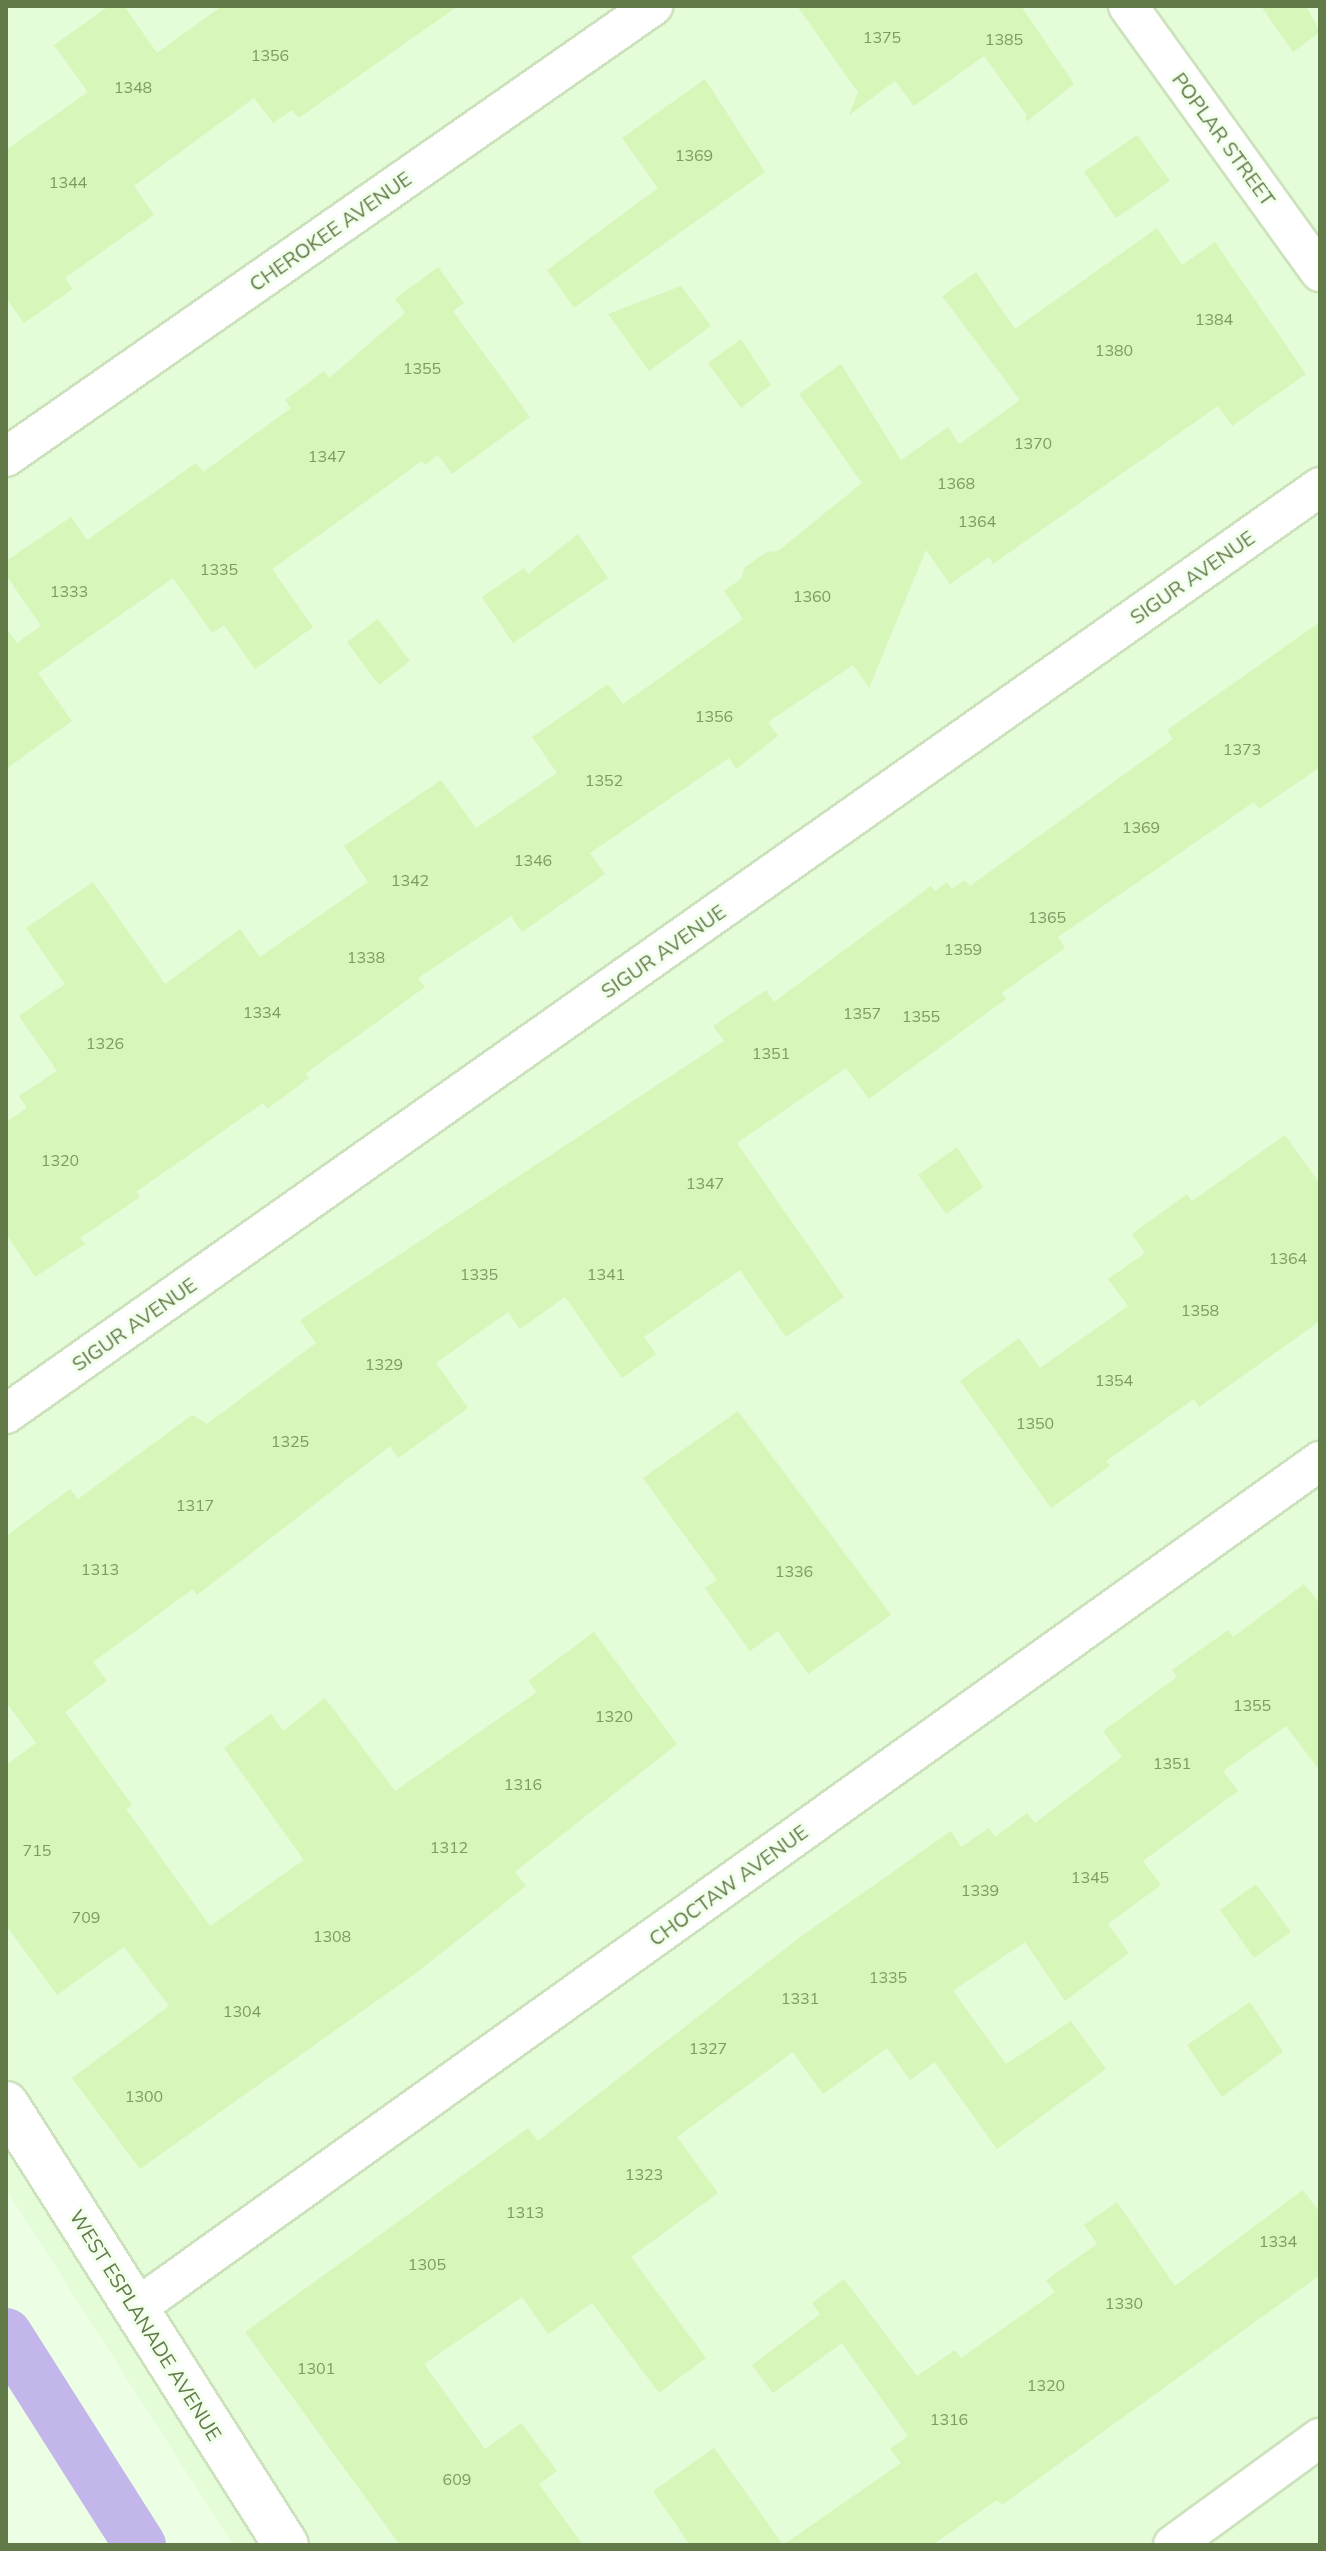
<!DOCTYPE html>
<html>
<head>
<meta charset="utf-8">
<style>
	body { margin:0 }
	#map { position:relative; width:1326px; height:2551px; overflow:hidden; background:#ecfee4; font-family:Mulish,sans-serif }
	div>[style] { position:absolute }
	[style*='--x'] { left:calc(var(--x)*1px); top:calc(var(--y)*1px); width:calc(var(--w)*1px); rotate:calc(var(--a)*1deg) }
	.residential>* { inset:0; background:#e4fcd8 }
	.canal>* { height:52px; margin:-26px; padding:0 26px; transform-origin:26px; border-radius:26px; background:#c3b6ea }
	.building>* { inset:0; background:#d7f6b9 }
	.roads { filter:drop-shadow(2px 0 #cce2bc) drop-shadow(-2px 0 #cce2bc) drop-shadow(0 2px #cce2bc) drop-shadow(0 -2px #cce2bc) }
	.minor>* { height:38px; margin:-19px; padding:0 19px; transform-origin:19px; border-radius:19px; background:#fff }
	.secondary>* { height:44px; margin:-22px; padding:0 22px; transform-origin:22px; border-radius:22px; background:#fff }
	span { translate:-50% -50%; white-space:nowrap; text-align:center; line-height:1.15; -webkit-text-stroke:6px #f2ffed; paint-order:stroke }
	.number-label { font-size:16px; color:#7f9964 }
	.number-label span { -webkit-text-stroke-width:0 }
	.street-label { font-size:20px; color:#627a47 }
	.frame { position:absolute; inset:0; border:8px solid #627a47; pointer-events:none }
</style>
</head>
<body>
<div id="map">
	<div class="residential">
		<div style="clip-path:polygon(6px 6px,1320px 6px,1320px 2545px,233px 2545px,6px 2189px)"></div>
	</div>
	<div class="canal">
		<div style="--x:6;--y:2334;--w:250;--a:57.6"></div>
	</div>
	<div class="building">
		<div style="clip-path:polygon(109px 6px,124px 6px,157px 53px,222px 6px,458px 6px,299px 118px,292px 110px,273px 123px,254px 98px,134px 186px,154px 215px,65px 278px,73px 289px,24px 323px,6px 298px,6px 150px,88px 92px,54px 45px)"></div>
		<div style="clip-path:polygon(797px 6px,1021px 6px,1074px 84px,1026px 122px,1026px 114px,984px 56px,914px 106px,895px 81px,849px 115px,858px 92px)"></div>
		<div style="clip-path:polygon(1261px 6px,1306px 6px,1320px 32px,1293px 52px)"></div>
		<div style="clip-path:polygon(705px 79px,765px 172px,574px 308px,547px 270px,658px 188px,622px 138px)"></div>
		<div style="clip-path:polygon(1137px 135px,1170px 181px,1116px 218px,1084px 172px)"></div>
		<div style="clip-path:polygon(1157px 228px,1182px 265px,1215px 242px,1306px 374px,1232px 426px,1218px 406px,993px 564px,989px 557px,950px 584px,926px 550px,869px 688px,853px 665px,768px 722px,778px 736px,736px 769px,729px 758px,590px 853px,605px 874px,522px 932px,511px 916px,418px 978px,425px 987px,305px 1074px,309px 1078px,267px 1109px,263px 1103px,136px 1192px,140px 1197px,80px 1238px,85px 1244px,35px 1277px,6px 1234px,6px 1122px,27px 1108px,19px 1096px,57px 1071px,19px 1016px,65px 984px,26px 928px,93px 882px,165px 984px,240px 929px,260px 957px,368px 882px,344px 846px,441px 780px,476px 828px,557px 773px,532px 737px,608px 684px,623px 704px,743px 619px,724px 591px,742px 578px,744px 568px,767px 552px,778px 551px,862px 483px,799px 394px,841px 364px,901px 460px,948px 427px,959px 444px,1020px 400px,942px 296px,976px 272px,1015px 329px)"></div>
		<div style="clip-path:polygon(438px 267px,464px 303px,453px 311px,530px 417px,452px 474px,438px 455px,425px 465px,422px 461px,272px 569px,313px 627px,255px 669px,224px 625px,212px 633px,173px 578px,38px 673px,72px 721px,6px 769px,6px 628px,17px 643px,41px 626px,6px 575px,6px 561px,71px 517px,87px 540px,196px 463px,203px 472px,291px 408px,285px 400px,324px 371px,329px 378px,405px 313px,395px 299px)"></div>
		<div style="clip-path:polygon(681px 286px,711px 326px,649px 371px,608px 314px)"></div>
		<div style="clip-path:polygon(741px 339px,771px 385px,741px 408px,708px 363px)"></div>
		<div style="clip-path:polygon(578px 534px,608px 578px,513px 643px,482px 597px,524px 568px,528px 574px)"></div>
		<div style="clip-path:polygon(378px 619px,410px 661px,379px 685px,347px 642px)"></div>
		<div style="clip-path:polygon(1320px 622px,1320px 767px,1259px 809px,1254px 802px,1058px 937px,1065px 948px,1002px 993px,1006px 999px,869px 1099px,846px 1068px,737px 1143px,844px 1297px,786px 1337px,740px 1270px,644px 1337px,656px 1354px,622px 1378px,565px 1297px,520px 1329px,508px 1312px,436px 1363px,468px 1408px,398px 1458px,390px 1446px,197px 1595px,193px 1589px,93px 1662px,107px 1681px,65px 1712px,132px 1805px,126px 1809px,210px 1926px,304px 1860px,224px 1748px,271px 1714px,283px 1731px,325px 1698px,395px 1791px,537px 1692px,528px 1681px,594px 1632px,677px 1744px,515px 1872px,526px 1886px,416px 1973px,140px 2169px,72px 2078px,169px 2006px,124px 1947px,57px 1995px,6px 1925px,6px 1765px,36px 1743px,6px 1702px,6px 1536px,70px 1489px,78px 1499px,192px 1415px,207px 1424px,316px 1343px,300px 1320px,724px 1041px,713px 1026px,766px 990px,774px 1002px,931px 886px,935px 891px,947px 882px,952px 889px,965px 880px,970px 886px,1173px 739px,1167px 730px)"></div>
		<div style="clip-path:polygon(1285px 1135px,1320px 1184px,1320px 1321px,1199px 1407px,1194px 1399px,1106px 1461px,1110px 1466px,1051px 1508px,960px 1381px,1019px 1338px,1040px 1368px,1128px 1306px,1108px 1279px,1145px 1253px,1132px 1234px,1187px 1194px,1192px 1201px)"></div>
		<div style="clip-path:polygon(957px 1147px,983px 1187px,946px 1214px,918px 1175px)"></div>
		<div style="clip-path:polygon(738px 1411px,891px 1615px,808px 1674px,778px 1631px,750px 1651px,705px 1588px,717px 1580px,643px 1478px)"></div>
		<div style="clip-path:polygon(1304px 1584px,1320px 1604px,1320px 1771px,1286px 1726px,1223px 1771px,1238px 1791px,1143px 1861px,1161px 1885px,1108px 1924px,1129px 1953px,1065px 2001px,1025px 1942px,953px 1991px,1006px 2064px,1071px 2021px,1106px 2069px,997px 2149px,935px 2062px,910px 2080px,887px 2048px,823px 2094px,793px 2052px,677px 2137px,718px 2193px,631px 2257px,706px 2358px,659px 2393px,592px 2303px,548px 2334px,522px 2297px,424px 2364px,485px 2449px,521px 2423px,557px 2471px,539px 2484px,583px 2545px,400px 2545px,245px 2332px,528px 2128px,538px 2141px,803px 1935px,951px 1831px,961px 1847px,989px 1828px,995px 1837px,1027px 1813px,1035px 1823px,1122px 1757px,1103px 1731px,1177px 1677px,1172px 1670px,1228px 1630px,1233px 1637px)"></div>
		<div style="clip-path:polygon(1256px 1884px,1291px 1932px,1254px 1958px,1220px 1910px)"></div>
		<div style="clip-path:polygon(1250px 2002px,1283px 2052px,1222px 2097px,1187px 2045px)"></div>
		<div style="clip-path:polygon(1303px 2190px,1320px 2213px,1320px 2275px,1002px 2505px,997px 2500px,932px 2545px,783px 2545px,901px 2463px,890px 2449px,908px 2436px,842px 2343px,773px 2393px,752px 2365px,820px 2314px,812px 2303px,844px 2279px,917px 2376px,955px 2350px,961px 2358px,1055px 2292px,1046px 2280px,1097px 2244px,1084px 2225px,1117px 2202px,1175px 2286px)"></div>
		<div style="clip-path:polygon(714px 2448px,783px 2545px,690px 2545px,653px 2491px)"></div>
	</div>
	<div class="roads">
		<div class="minor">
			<div style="--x:1128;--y:6;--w:328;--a:54.2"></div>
			<div style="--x:6;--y:457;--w:789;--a:-34.88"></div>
			<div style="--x:6;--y:1414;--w:1608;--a:-35.2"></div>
			<div style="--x:136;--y:2308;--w:1456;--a:-35.58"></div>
			<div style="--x:1173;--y:2545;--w:182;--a:-36.1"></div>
		</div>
		<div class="secondary">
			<div style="--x:6;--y:2104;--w:522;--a:57.59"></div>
		</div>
	</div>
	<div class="number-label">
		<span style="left:882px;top:37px">1375</span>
		<span style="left:1004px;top:39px">1385</span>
		<span style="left:270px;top:55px">1356</span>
		<span style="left:133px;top:87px">1348</span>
		<span style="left:694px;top:155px">1369</span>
		<span style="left:68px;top:182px">1344</span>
		<span style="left:1214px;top:319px">1384</span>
		<span style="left:1114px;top:350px">1380</span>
		<span style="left:422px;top:368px">1355</span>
		<span style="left:1033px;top:443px">1370</span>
		<span style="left:327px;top:456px">1347</span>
		<span style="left:956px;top:483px">1368</span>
		<span style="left:977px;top:521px">1364</span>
		<span style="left:219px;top:569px">1335</span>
		<span style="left:69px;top:591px">1333</span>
		<span style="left:812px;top:596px">1360</span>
		<span style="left:714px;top:716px">1356</span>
		<span style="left:1242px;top:749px">1373</span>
		<span style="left:604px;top:780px">1352</span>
		<span style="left:1141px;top:827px">1369</span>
		<span style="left:533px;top:860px">1346</span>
		<span style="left:410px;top:880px">1342</span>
		<span style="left:1047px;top:917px">1365</span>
		<span style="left:963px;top:949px">1359</span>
		<span style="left:366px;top:957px">1338</span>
		<span style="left:262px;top:1012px">1334</span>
		<span style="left:862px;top:1013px">1357</span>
		<span style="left:921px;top:1016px">1355</span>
		<span style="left:105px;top:1043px">1326</span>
		<span style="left:771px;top:1053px">1351</span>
		<span style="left:60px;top:1160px">1320</span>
		<span style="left:705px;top:1183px">1347</span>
		<span style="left:1288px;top:1258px">1364</span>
		<span style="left:479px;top:1274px">1335</span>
		<span style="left:606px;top:1274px">1341</span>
		<span style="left:1200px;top:1310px">1358</span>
		<span style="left:384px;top:1364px">1329</span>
		<span style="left:1114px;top:1380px">1354</span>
		<span style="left:1035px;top:1423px">1350</span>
		<span style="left:290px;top:1441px">1325</span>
		<span style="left:195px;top:1505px">1317</span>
		<span style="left:100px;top:1569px">1313</span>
		<span style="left:794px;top:1571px">1336</span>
		<span style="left:1252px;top:1705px">1355</span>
		<span style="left:614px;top:1716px">1320</span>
		<span style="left:1172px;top:1763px">1351</span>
		<span style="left:523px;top:1784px">1316</span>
		<span style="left:449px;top:1847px">1312</span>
		<span style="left:37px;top:1850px">715</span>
		<span style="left:1090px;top:1877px">1345</span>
		<span style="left:980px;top:1890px">1339</span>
		<span style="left:86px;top:1917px">709</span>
		<span style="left:332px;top:1936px">1308</span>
		<span style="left:888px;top:1977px">1335</span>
		<span style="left:800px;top:1998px">1331</span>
		<span style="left:242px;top:2011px">1304</span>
		<span style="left:708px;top:2048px">1327</span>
		<span style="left:144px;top:2096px">1300</span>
		<span style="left:644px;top:2174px">1323</span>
		<span style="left:525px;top:2212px">1313</span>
		<span style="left:1278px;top:2241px">1334</span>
		<span style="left:427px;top:2264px">1305</span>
		<span style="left:1124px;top:2303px">1330</span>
		<span style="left:316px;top:2368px">1301</span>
		<span style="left:1046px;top:2385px">1320</span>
		<span style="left:949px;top:2419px">1316</span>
		<span style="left:457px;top:2479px">609</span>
	</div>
	<div class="street-label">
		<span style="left:1224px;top:139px;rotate:54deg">POPLAR STREET</span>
		<span style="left:330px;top:231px;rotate:-35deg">CHEROKEE AVENUE</span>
		<span style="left:1192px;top:577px;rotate:-35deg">SIGUR AVENUE</span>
		<span style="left:663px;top:951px;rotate:-35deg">SIGUR AVENUE</span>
		<span style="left:134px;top:1324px;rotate:-35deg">SIGUR AVENUE</span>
		<span style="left:728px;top:1885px;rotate:-36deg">CHOCTAW AVENUE</span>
		<span style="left:146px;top:2325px;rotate:58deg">WEST ESPLANADE AVENUE</span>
	</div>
	<div class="frame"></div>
</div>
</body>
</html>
